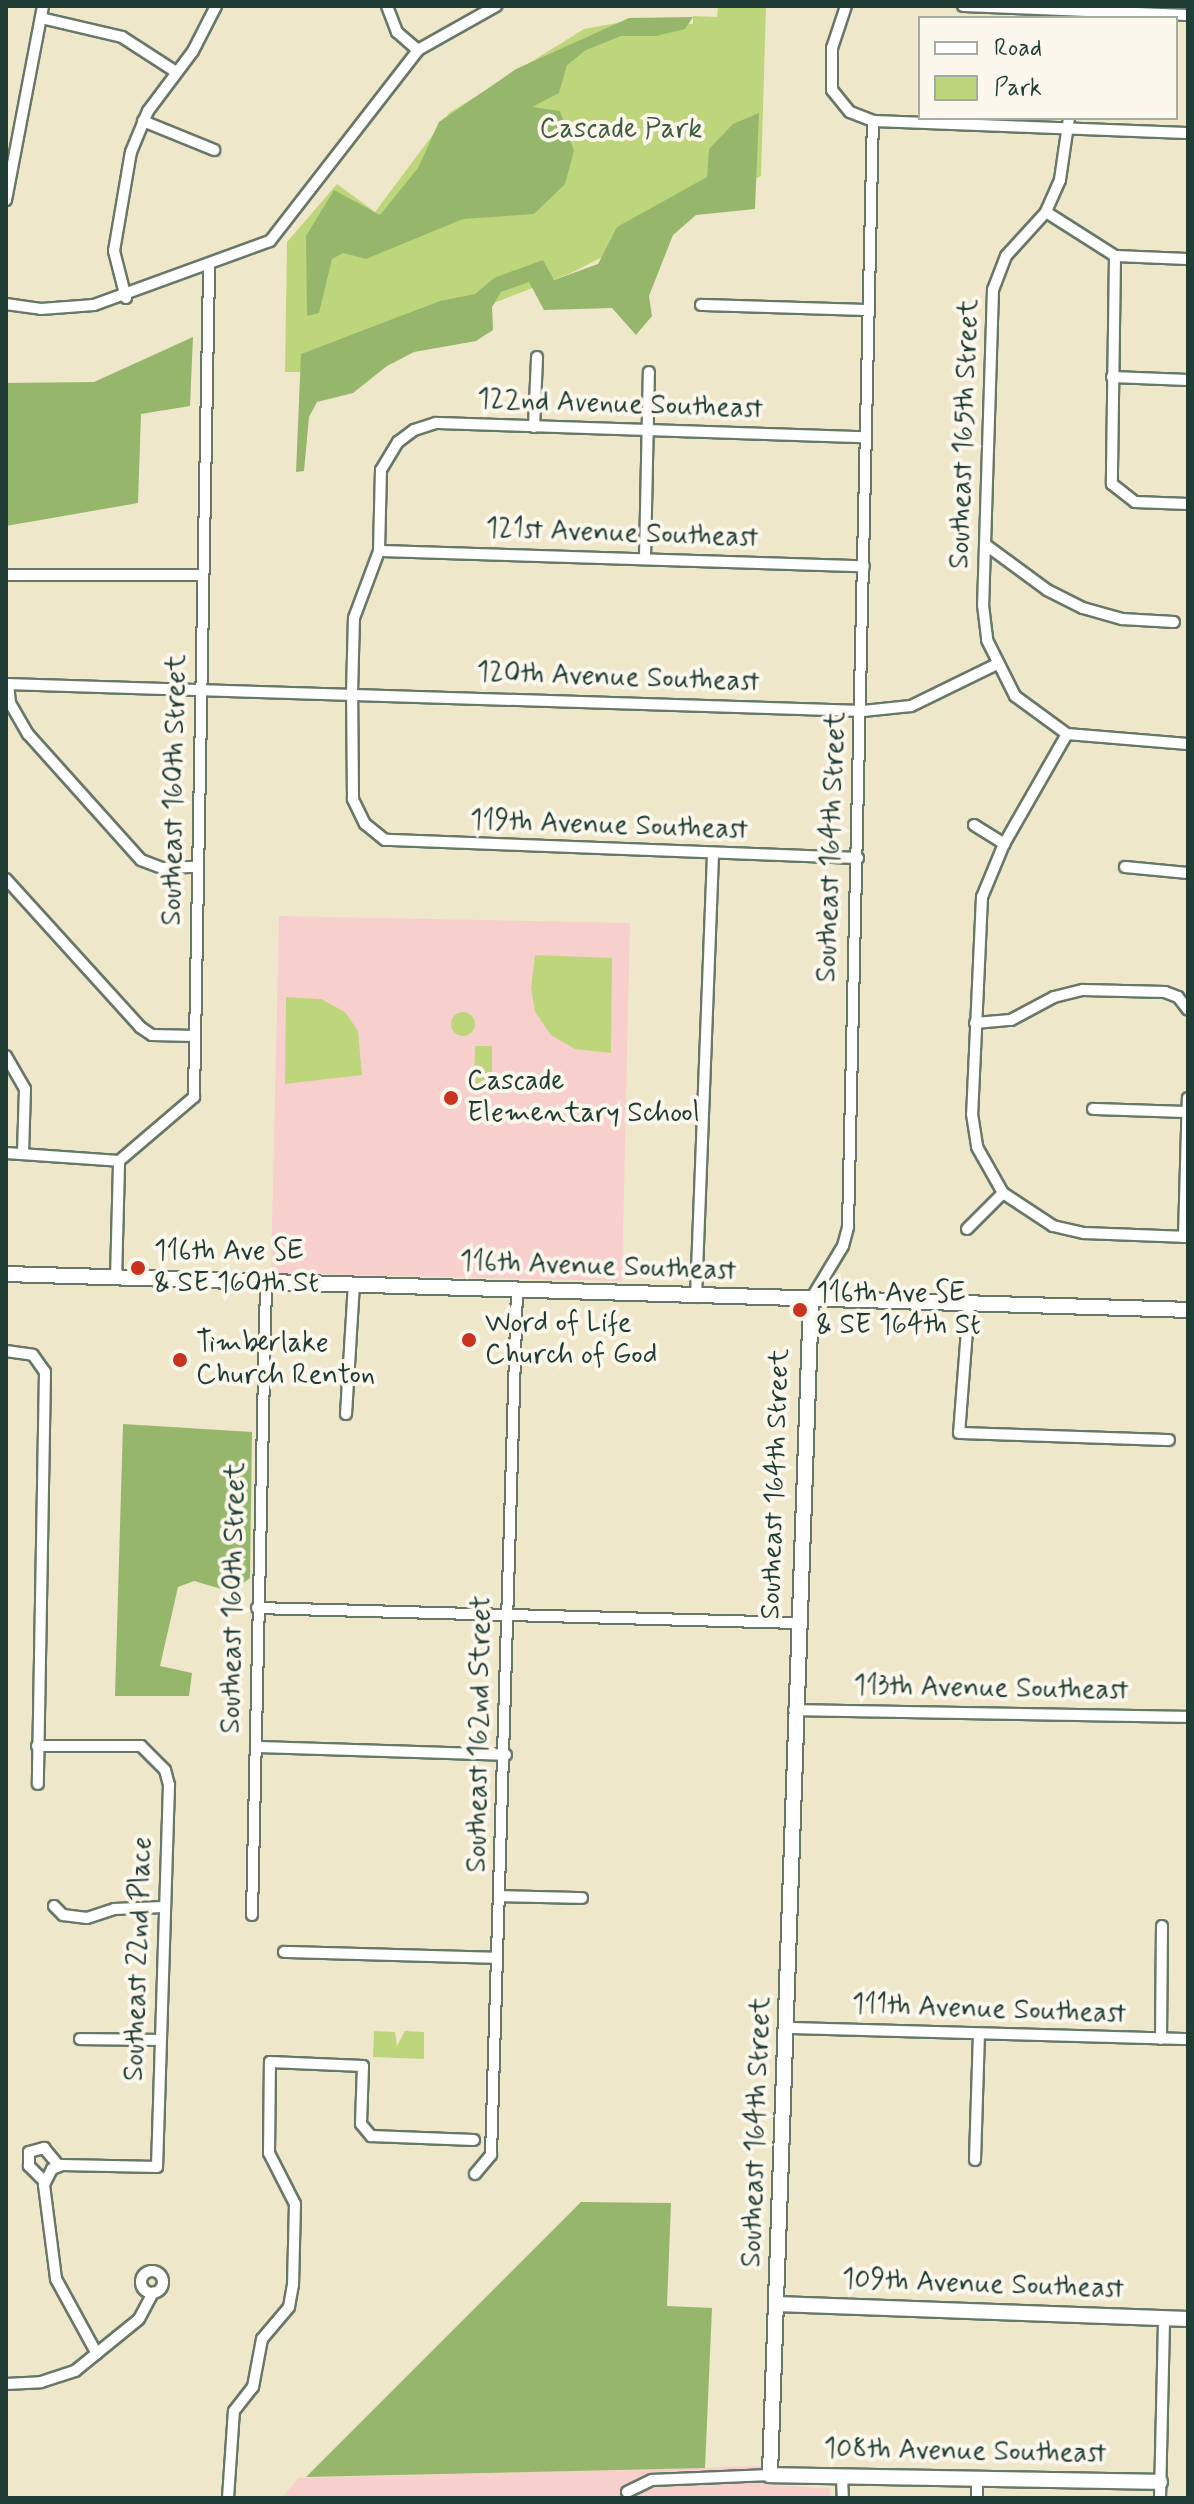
<!DOCTYPE html>
<html>
<head>
<meta charset="utf-8">
<style>
	body { margin:0 }
	#map { position:relative; width:1194px; height:2504px; overflow:hidden; background:#efe7ca; font-family:Mynerve,sans-serif }
	div>[style] { position:absolute }
	[style*='--x'] { left:calc(var(--x)*1px); top:calc(var(--y)*1px); width:calc(var(--w)*1px); rotate:calc(var(--a)*1deg) }
	.built>* { inset:0; background:#f7d0ce }
	.green>* { inset:0; background:#bed67b }
	.round { border-radius:50% }
	.forest>* { inset:0; background:#96b76b }
	.roads { filter:drop-shadow(2px 0 #687868) drop-shadow(-2px 0 #687868) drop-shadow(0 2px #687868) drop-shadow(0 -2px #687868) }
	.street>* { height:10px; margin:-5px; padding:0 5px; transform-origin:5px; border-radius:5px; background:#fff }
	.street>.ring { margin:-5px; padding:0; box-sizing:content-box; background:none; border:10px solid #fff; border-radius:50% }
	.secondary>* { height:14px; margin:-7px; padding:0 7px; transform-origin:7px; border-radius:7px; background:#fff }
	.dots>* { width:22px; height:22px; translate:-50% -50%; box-sizing:border-box; border:4px solid #fbf7ec; border-radius:50% }
	span { translate:-50% -50%; white-space:nowrap; text-align:center; line-height:1.15; -webkit-text-stroke:8px #fbf7ec; paint-order:stroke }
	.park-label { font-size:28px; color:#3f5c42 }
	.street-label { font-size:28px; color:#1f3d34 }
	.poi-label { font-size:28px; color:#1f3d34 }
	.left { translate:0 -50%; text-align:left }
	.frame { position:absolute; inset:0; border:8px solid #1f3d34; pointer-events:none }
	.legend { position:absolute; left:918px; top:16px; width:260px; height:104px; box-sizing:border-box; background:#fbf7ec; border:2px solid #a3ada2; margin:0; padding:10px 14px; list-style:none; font-size:24px; color:#1f3d34 }
	.legend li { display:flex; align-items:center; gap:16px; height:40px }
	.legend b { width:40px; border:2px solid #a3ada2 }
</style>
</head>
<body>
<div id="map">
	<div class="built">
		<div style="clip-path:polygon(279px 916px,630px 923px,622px 1281px,271px 1273px)"></div>
		<div style="clip-path:polygon(764px 2466px,765px 2485px,830px 2488px,831px 2498px,282px 2498px,298px 2478px)"></div>
	</div>
	<div class="green">
		<div style="clip-path:polygon(718px 6px,766px 6px,761px 176px,571px 273px,316px 372px,285px 372px,287px 242px,337px 184px,375px 212px,449px 113px,584px 29px,628px 21px,693px 24px,693px 16px,717px 17px)"></div>
		<div style="clip-path:polygon(535px 955px,612px 958px,611px 1053px,575px 1049px,551px 1035px,535px 1012px,531px 988px)"></div>
		<div style="clip-path:polygon(286px 997px,321px 999px,345px 1012px,358px 1031px,362px 1075px,285px 1084px)"></div>
		<div class="round" style="left:451px;top:1012px;width:24px;height:24px"></div>
		<div style="clip-path:polygon(475px 1046px,492px 1046px,492px 1084px,474px 1084px)"></div>
		<div style="clip-path:polygon(374px 2031px,395px 2032px,397px 2046px,405px 2031px,424px 2032px,424px 2059px,373px 2057px)"></div>
	</div>
	<div class="forest">
		<div style="clip-path:polygon(693px 17px,685px 29px,656px 36px,621px 36px,586px 50px,567px 65px,559px 93px,532px 107px,560px 111px,574px 151px,565px 184px,534px 214px,463px 219px,366px 259px,343px 253px,332px 259px,319px 313px,307px 316px,306px 236px,334px 190px,380px 215px,418px 168px,439px 122px,516px 69px,629px 18px)"></div>
		<div style="clip-path:polygon(759px 113px,755px 209px,696px 215px,673px 235px,649px 296px,652px 316px,636px 335px,612px 308px,544px 310px,529px 282px,501px 292px,492px 307px,493px 330px,476px 341px,414px 352px,387px 366px,353px 393px,317px 402px,309px 417px,304px 471px,296px 472px,301px 354px,440px 301px,475px 294px,494px 278px,543px 260px,554px 280px,598px 264px,617px 227px,707px 177px,709px 149px,733px 124px)"></div>
		<div style="clip-path:polygon(193px 337px,190px 406px,141px 414px,138px 503px,6px 526px,6px 383px,94px 382px)"></div>
		<div style="clip-path:polygon(123px 1424px,252px 1432px,250px 1578px,232px 1592px,194px 1581px,178px 1587px,160px 1666px,192px 1673px,189px 1696px,115px 1696px)"></div>
		<div style="clip-path:polygon(581px 2202px,671px 2203px,667px 2306px,712px 2308px,705px 2468px,306px 2477px)"></div>
	</div>
	<div class="roads">
		<div class="street">
			<div style="--x:387;--y:6;--w:28;--a:69"></div>
			<div style="--x:397;--y:32;--w:28;--a:41"></div>
			<div style="--x:846;--y:6;--w:44;--a:108.4"></div>
			<div style="--x:832;--y:48;--w:42;--a:90"></div>
			<div style="--x:832;--y:90;--w:28;--a:51"></div>
			<div style="--x:850;--y:112;--w:25;--a:21"></div>
			<div style="--x:873;--y:121;--w:315;--a:2.2"></div>
			<div style="--x:963;--y:6;--w:225;--a:2.3"></div>
			<div style="--x:41;--y:18;--w:83;--a:13.2"></div>
			<div style="--x:122;--y:37;--w:64;--a:32.9"></div>
			<div style="--x:1069;--y:118;--w:63;--a:98.3"></div>
			<div style="--x:1060;--y:180;--w:35;--a:114"></div>
			<div style="--x:1046;--y:212;--w:59;--a:132.3"></div>
			<div style="--x:1006;--y:256;--w:36;--a:111"></div>
			<div style="--x:993;--y:290;--w:315;--a:91.8"></div>
			<div style="--x:983;--y:605;--w:35;--a:83"></div>
			<div style="--x:987;--y:640;--w:63;--a:63.4"></div>
			<div style="--x:1015;--y:696;--w:64;--a:36.2"></div>
			<div style="--x:1067;--y:734;--w:121;--a:4.7"></div>
			<div style="--x:143;--y:121;--w:77;--a:22.2"></div>
			<div style="--x:6;--y:200;--w:197;--a:-79.2"></div>
			<div style="--x:1046;--y:212;--w:82;--a:32.5"></div>
			<div style="--x:1115;--y:256;--w:73;--a:2.4"></div>
			<div style="--x:1115;--y:256;--w:228;--a:90.8"></div>
			<div style="--x:1112;--y:484;--w:29;--a:38"></div>
			<div style="--x:1135;--y:502;--w:53;--a:2.2"></div>
			<div style="--x:126;--y:298;--w:49;--a:-104.3"></div>
			<div style="--x:114;--y:251;--w:100;--a:-80.3"></div>
			<div style="--x:131;--y:152;--w:44;--a:-67.5"></div>
			<div style="--x:148;--y:111;--w:75;--a:-53.1"></div>
			<div style="--x:193;--y:51;--w:51;--a:-62.9"></div>
			<div style="--x:6;--y:304;--w:35;--a:8"></div>
			<div style="--x:41;--y:309;--w:53;--a:-4.3"></div>
			<div style="--x:94;--y:305;--w:187;--a:-20"></div>
			<div style="--x:270;--y:241;--w:242;--a:-52.2"></div>
			<div style="--x:418;--y:50;--w:90;--a:-29.4"></div>
			<div style="--x:701;--y:305;--w:168;--a:1.7"></div>
			<div style="--x:1112;--y:377;--w:76;--a:2.3"></div>
			<div style="--x:534;--y:427;--w:70;--a:-87.5"></div>
			<div style="--x:986;--y:545;--w:76;--a:36.4"></div>
			<div style="--x:1047;--y:590;--w:40;--a:26.6"></div>
			<div style="--x:1083;--y:608;--w:41;--a:15.8"></div>
			<div style="--x:1122;--y:619;--w:52;--a:3.3"></div>
			<div style="--x:379;--y:551;--w:485;--a:1.8"></div>
			<div style="--x:645;--y:557;--w:185;--a:-88.8"></div>
			<div style="--x:6;--y:575;--w:196;--a:0"></div>
			<div style="--x:6;--y:684;--w:857;--a:1.8"></div>
			<div style="--x:863;--y:711;--w:48;--a:-5.9"></div>
			<div style="--x:911;--y:706;--w:93;--a:-26"></div>
			<div style="--x:8;--y:684;--w:19;--a:84"></div>
			<div style="--x:10;--y:703;--w:36;--a:60"></div>
			<div style="--x:28;--y:734;--w:169;--a:48.1"></div>
			<div style="--x:141;--y:860;--w:22;--a:21"></div>
			<div style="--x:162;--y:868;--w:35;--a:-2"></div>
			<div style="--x:1067;--y:734;--w:127;--a:119.8"></div>
			<div style="--x:1004;--y:844;--w:57;--a:112.5"></div>
			<div style="--x:982;--y:897;--w:217;--a:92.6"></div>
			<div style="--x:972;--y:1114;--w:33;--a:81"></div>
			<div style="--x:977;--y:1147;--w:53;--a:60.5"></div>
			<div style="--x:1003;--y:1193;--w:60;--a:33.4"></div>
			<div style="--x:1053;--y:1226;--w:32;--a:13"></div>
			<div style="--x:1084;--y:1233;--w:104;--a:2.2"></div>
			<div style="--x:974;--y:825;--w:36;--a:32"></div>
			<div style="--x:858;--y:858;--w:473;--a:-177.8"></div>
			<div style="--x:385;--y:840;--w:26;--a:-141"></div>
			<div style="--x:365;--y:824;--w:28;--a:-116"></div>
			<div style="--x:353;--y:799;--w:106;--a:-90.5"></div>
			<div style="--x:352;--y:693;--w:75;--a:-88.5"></div>
			<div style="--x:354;--y:618;--w:72;--a:-69.5"></div>
			<div style="--x:379;--y:551;--w:81;--a:-88.6"></div>
			<div style="--x:381;--y:470;--w:33;--a:-59"></div>
			<div style="--x:398;--y:442;--w:20;--a:-37"></div>
			<div style="--x:414;--y:430;--w:23;--a:-18"></div>
			<div style="--x:436;--y:423;--w:430;--a:1.9"></div>
			<div style="--x:1125;--y:867;--w:63;--a:5.4"></div>
			<div style="--x:6;--y:879;--w:200;--a:47.8"></div>
			<div style="--x:140;--y:1027;--w:14;--a:34"></div>
			<div style="--x:152;--y:1035;--w:43;--a:1.3"></div>
			<div style="--x:975;--y:1023;--w:36;--a:-5"></div>
			<div style="--x:1011;--y:1020;--w:49;--a:-28.1"></div>
			<div style="--x:1054;--y:997;--w:30;--a:-14"></div>
			<div style="--x:1083;--y:990;--w:82;--a:1.4"></div>
			<div style="--x:1165;--y:992;--w:14;--a:21"></div>
			<div style="--x:1178;--y:997;--w:16;--a:52"></div>
			<div style="--x:6;--y:1056;--w:38;--a:60"></div>
			<div style="--x:25;--y:1089;--w:65;--a:91.8"></div>
			<div style="--x:1093;--y:1109;--w:95;--a:1.8"></div>
			<div style="--x:6;--y:1153;--w:113;--a:4"></div>
			<div style="--x:967;--y:1229;--w:51;--a:-45"></div>
			<div style="--x:1184;--y:1237;--w:139;--a:-88.4"></div>
			<div style="--x:116;--y:1279;--w:118;--a:-88.5"></div>
			<div style="--x:119;--y:1161;--w:99;--a:-40.5"></div>
			<div style="--x:194;--y:1097;--w:830;--a:-88.96"></div>
			<div style="--x:696;--y:1297;--w:444;--a:-87.8"></div>
			<div style="--x:811;--y:1299;--w:62;--a:-58.9"></div>
			<div style="--x:843;--y:1246;--w:20;--a:-75"></div>
			<div style="--x:848;--y:1227;--w:1106;--a:-88.71"></div>
			<div style="--x:969;--y:1304;--w:129;--a:94.4"></div>
			<div style="--x:959;--y:1433;--w:210;--a:1.9"></div>
			<div style="--x:6;--y:1351;--w:27;--a:8"></div>
			<div style="--x:33;--y:1355;--w:21;--a:55"></div>
			<div style="--x:45;--y:1372;--w:412;--a:91"></div>
			<div style="--x:346;--y:1414;--w:129;--a:-86.5"></div>
			<div style="--x:257;--y:1608;--w:539;--a:1.59"></div>
			<div style="--x:794;--y:1710;--w:394;--a:1"></div>
			<div style="--x:37;--y:1746;--w:104;--a:0"></div>
			<div style="--x:141;--y:1746;--w:34;--a:45"></div>
			<div style="--x:165;--y:1770;--w:16;--a:75"></div>
			<div style="--x:169;--y:1785;--w:382;--a:91.8"></div>
			<div style="--x:157;--y:2167;--w:95;--a:-178.8"></div>
			<div style="--x:62;--y:2165;--w:11;--a:158"></div>
			<div style="--x:52;--y:2169;--w:18;--a:117"></div>
			<div style="--x:44;--y:2185;--w:95;--a:82.7"></div>
			<div style="--x:56;--y:2279;--w:85;--a:61.3"></div>
			<div style="--x:256;--y:1747;--w:250;--a:1.8"></div>
			<div style="--x:500;--y:1896;--w:82;--a:1.4"></div>
			<div style="--x:54;--y:1906;--w:13;--a:45"></div>
			<div style="--x:63;--y:1915;--w:24;--a:7"></div>
			<div style="--x:87;--y:1918;--w:28;--a:-18"></div>
			<div style="--x:114;--y:1909;--w:49;--a:-2.3"></div>
			<div style="--x:252;--y:1915;--w:633;--a:-88.73"></div>
			<div style="--x:284;--y:1952;--w:213;--a:1.6"></div>
			<div style="--x:788;--y:2028;--w:400;--a:1.6"></div>
			<div style="--x:80;--y:2039;--w:79;--a:0.7"></div>
			<div style="--x:1161;--y:2039;--w:113;--a:-89.5"></div>
			<div style="--x:975;--y:2160;--w:126;--a:-88.2"></div>
			<div style="--x:475;--y:2174;--w:25;--a:-50"></div>
			<div style="--x:491;--y:2155;--w:865;--a:-88.28"></div>
			<div style="--x:45;--y:2182;--w:23;--a:-135"></div>
			<div style="--x:29;--y:2166;--w:14;--a:-90"></div>
			<div style="--x:29;--y:2152;--w:16;--a:-15"></div>
			<div style="--x:44;--y:2148;--w:23;--a:50"></div>
			<div class="ring" style="left:141px;top:2271px;width:12px;height:12px"></div>
			<div style="--x:6;--y:2384;--w:35;--a:-3"></div>
			<div style="--x:41;--y:2382;--w:36;--a:-18"></div>
			<div style="--x:75;--y:2371;--w:82;--a:-39.1"></div>
			<div style="--x:139;--y:2319;--w:30;--a:-62"></div>
			<div style="--x:842;--y:2475;--w:23;--a:88"></div>
			<div style="--x:627;--y:2492;--w:28;--a:-26"></div>
			<div style="--x:652;--y:2480;--w:118;--a:-2.4"></div>
			<div style="--x:228;--y:2498;--w:87;--a:-86.1"></div>
			<div style="--x:234;--y:2411;--w:31;--a:-52"></div>
			<div style="--x:253;--y:2387;--w:49;--a:-79.4"></div>
			<div style="--x:262;--y:2339;--w:42;--a:-49.8"></div>
			<div style="--x:289;--y:2307;--w:22;--a:-80"></div>
			<div style="--x:293;--y:2285;--w:81;--a:-88.6"></div>
			<div style="--x:295;--y:2204;--w:57;--a:-117"></div>
			<div style="--x:269;--y:2153;--w:91;--a:-89.4"></div>
			<div style="--x:270;--y:2062;--w:93;--a:2.5"></div>
			<div style="--x:363;--y:2066;--w:58;--a:92"></div>
			<div style="--x:361;--y:2124;--w:16;--a:50"></div>
			<div style="--x:371;--y:2136;--w:103;--a:2.2"></div>
			<div style="--x:977;--y:2498;--w:20;--a:-90"></div>
			<div style="--x:1160;--y:2498;--w:180;--a:-88.7"></div>
		</div>
		<div class="secondary">
			<div style="--x:6;--y:1274;--w:1183;--a:1.74"></div>
			<div style="--x:811;--y:1299;--w:1177;--a:92"></div>
			<div style="--x:770;--y:2475;--w:390;--a:1"></div>
			<div style="--x:777;--y:2304;--w:411;--a:2.1"></div>
		</div>
	</div>
	<div class="dots">
		<div style="left:451px;top:1098px;background:#c8321e"></div>
		<div style="left:138px;top:1268px;background:#c8321e"></div>
		<div style="left:800px;top:1310px;background:#c8321e"></div>
		<div style="left:469px;top:1340px;background:#c8321e"></div>
		<div style="left:180px;top:1360px;background:#c8321e"></div>
	</div>
	<div class="park-label">
		<span style="left:621px;top:130px">Cascade Park</span>
	</div>
	<div class="street-label">
		<span style="left:620px;top:405px;rotate:2deg">122nd Avenue Southeast</span>
		<span style="left:965px;top:434px;rotate:-88deg">Southeast 165th Street</span>
		<span style="left:622px;top:534px;rotate:2deg">121st Avenue Southeast</span>
		<span style="left:618px;top:678px;rotate:2deg">120th Avenue Southeast</span>
		<span style="left:175px;top:790px;rotate:-89deg">Southeast 160th Street</span>
		<span style="left:609px;top:826px;rotate:2deg">119th Avenue Southeast</span>
		<span style="left:832px;top:847px;rotate:-88deg">Southeast 164th Street</span>
		<span style="left:598px;top:1267px;rotate:2deg">116th Avenue Southeast</span>
		<span style="left:776px;top:1484px;rotate:-88deg">Southeast 164th Street</span>
		<span style="left:234px;top:1598px;rotate:-89deg">Southeast 160th Street</span>
		<span style="left:991px;top:1689px;rotate:1deg">113th Avenue Southeast</span>
		<span style="left:480px;top:1734px;rotate:-89deg">Southeast 162nd Street</span>
		<span style="left:139px;top:1959px;rotate:-88deg">Southeast 22nd Place</span>
		<span style="left:989px;top:2010px;rotate:2deg">111th Avenue Southeast</span>
		<span style="left:757px;top:2132px;rotate:-88deg">Southeast 164th Street</span>
		<span style="left:983px;top:2285px;rotate:2deg">109th Avenue Southeast</span>
		<span style="left:965px;top:2452px;rotate:1deg">108th Avenue Southeast</span>
	</div>
	<div class="poi-label">
		<span class="left" style="left:467px;top:1098px">Cascade<br>Elementary School</span>
		<span class="left" style="left:154px;top:1268px">116th Ave SE<br>&amp; SE 160th St</span>
		<span class="left" style="left:816px;top:1310px">116th Ave SE<br>&amp; SE 164th St</span>
		<span class="left" style="left:485px;top:1340px">Word of Life<br>Church of God</span>
		<span class="left" style="left:196px;top:1360px">Timberlake<br>Church Renton</span>
	</div>
	<div class="frame"></div>
	<ul class="legend">
	<li><b style="height:10px;background:#fff"></b>Road</li>
	<li><b style="height:22px;background:#bed67b"></b>Park</li>
	</ul>
</div>
</body>
</html>
